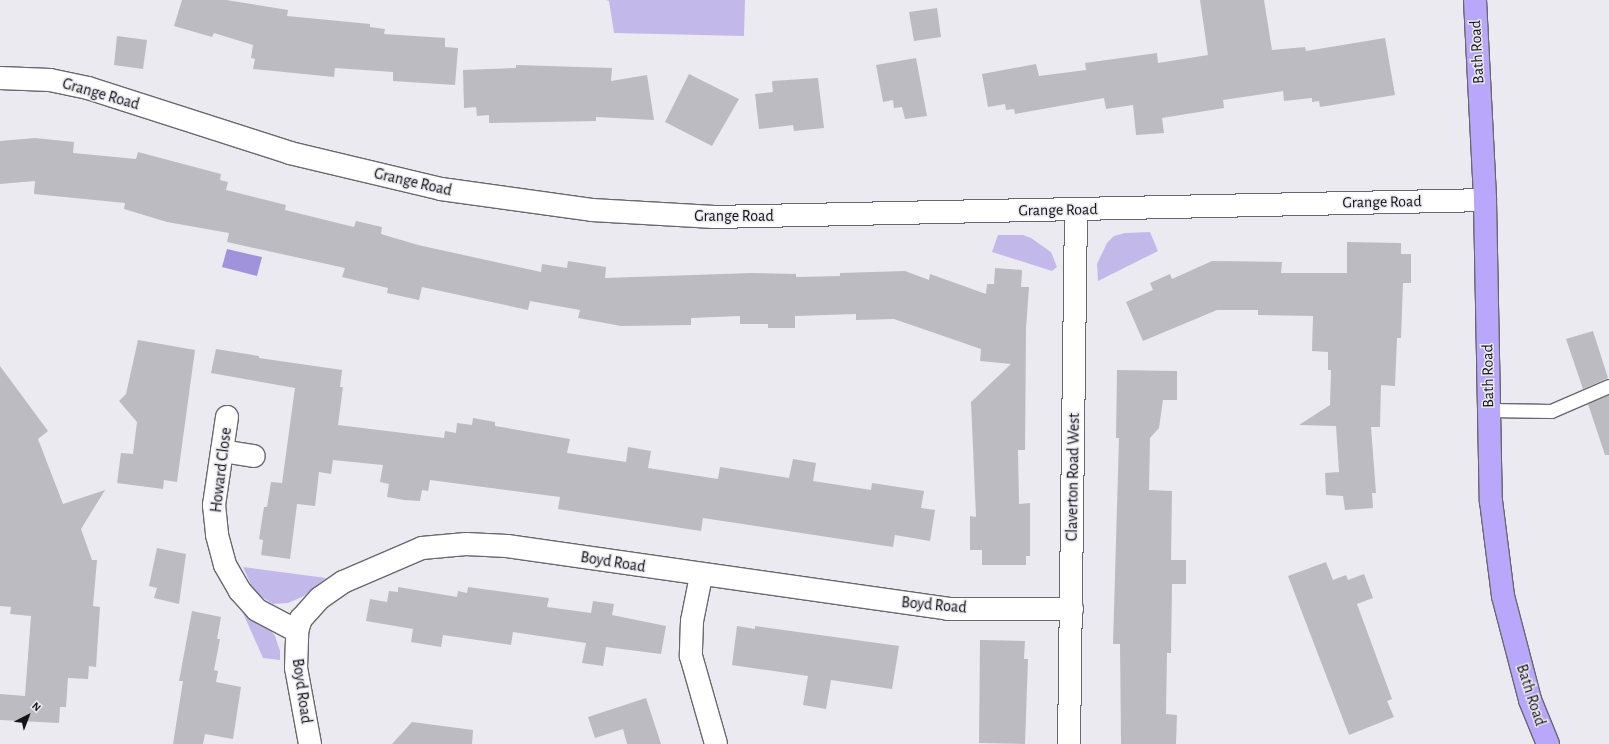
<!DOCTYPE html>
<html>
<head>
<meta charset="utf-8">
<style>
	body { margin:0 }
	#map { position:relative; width:1609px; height:744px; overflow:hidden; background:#ebeaf1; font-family:"Alegreya Sans",sans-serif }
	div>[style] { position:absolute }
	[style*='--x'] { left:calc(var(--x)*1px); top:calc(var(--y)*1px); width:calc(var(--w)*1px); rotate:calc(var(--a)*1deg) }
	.green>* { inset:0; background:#c2b9ea }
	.water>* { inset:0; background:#a193db }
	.building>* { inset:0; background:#bcbbc1 }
	.roads { filter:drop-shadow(1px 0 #69686e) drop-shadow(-1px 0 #69686e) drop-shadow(0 1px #69686e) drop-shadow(0 -1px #69686e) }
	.lane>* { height:13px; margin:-6.5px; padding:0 6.5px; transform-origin:6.5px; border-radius:6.5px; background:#fff }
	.street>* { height:22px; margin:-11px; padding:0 11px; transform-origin:11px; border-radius:11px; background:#fff }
	.highway>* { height:22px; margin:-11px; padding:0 11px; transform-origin:11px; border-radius:11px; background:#b8a7fb }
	span { translate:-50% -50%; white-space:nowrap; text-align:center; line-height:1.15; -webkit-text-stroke:3px #ebeaf1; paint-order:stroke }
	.street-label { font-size:16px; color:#141416 }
	.north { position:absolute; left:8px; top:696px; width:40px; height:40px; -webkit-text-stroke:3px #ebeaf1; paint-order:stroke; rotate:42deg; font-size:11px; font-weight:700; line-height:16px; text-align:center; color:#141416 }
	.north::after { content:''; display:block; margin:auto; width:14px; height:18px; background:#141416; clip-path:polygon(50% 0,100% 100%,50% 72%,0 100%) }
</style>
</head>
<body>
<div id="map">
	<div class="green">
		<div style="clip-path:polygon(606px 0,745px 0,744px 36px,614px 33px,609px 1px)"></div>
		<div style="clip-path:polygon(1150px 232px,1158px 251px,1098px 281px,1097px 264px,1107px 243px,1114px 236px,1125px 233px)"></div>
		<div style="clip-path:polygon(998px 235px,1023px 235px,1031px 238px,1051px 252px,1057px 267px,1052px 271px,992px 252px)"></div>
		<div style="clip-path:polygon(243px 567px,326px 578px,304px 596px,288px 603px,273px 604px,260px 596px,251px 585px)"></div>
		<div style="clip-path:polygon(242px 611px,269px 628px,275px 636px,280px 651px,280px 660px,263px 658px)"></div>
	</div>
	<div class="water">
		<div style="clip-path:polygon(227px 249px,262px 257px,257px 276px,222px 267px)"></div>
	</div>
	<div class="building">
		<div style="clip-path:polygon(182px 0,226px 0,288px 10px,287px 16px,370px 24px,370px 27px,385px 29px,384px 34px,445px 38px,445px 47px,458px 48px,455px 85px,393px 81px,393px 72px,335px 68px,334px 77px,253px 69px,255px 59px,251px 58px,253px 45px,214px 33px,212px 37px,174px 26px)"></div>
		<div style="clip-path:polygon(1200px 0,1264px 0,1272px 50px,1305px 47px,1306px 51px,1385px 38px,1395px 95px,1320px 107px,1319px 101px,1312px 102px,1312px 98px,1284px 101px,1283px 91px,1223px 100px,1224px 108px,1162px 118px,1164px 133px,1136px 135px,1133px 105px,1106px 109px,1104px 98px,1015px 114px,1014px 109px,1006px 110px,1005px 104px,988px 107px,982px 74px,1036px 64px,1039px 76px,1086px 70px,1085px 63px,1157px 53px,1158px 63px,1208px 55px)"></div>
		<div style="clip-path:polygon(937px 8px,941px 37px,914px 41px,909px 12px)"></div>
		<div style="clip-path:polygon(117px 36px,147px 40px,143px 69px,114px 65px)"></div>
		<div style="clip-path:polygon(916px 58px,927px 116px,905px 119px,902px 107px,894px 108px,893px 100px,883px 102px,876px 65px)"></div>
		<div style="clip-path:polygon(516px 65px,612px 68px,611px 81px,647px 75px,654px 120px,596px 117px,596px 121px,489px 123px,489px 115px,477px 116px,476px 107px,464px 108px,463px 70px,516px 68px)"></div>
		<div style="clip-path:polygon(689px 74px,739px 99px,712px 146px,665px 122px)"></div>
		<div style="clip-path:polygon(818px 78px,824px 128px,794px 131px,793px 125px,759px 129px,755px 94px,773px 92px,772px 81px)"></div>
		<div style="clip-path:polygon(35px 138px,74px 142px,73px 153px,136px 159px,138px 152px,221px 174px,220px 180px,228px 182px,226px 190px,286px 205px,285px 210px,354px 227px,356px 221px,382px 227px,381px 234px,418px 245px,541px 272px,542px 264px,567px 268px,568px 261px,606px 267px,605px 278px,752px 273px,796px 274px,796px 277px,840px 276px,840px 273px,905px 271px,929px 280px,930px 274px,986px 294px,987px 284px,994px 284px,995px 268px,1022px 270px,1021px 287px,1029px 287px,1026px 329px,1025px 450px,1018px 450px,1019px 504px,1030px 503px,1030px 556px,1026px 556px,1026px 565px,982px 565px,982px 550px,970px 550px,970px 516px,976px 517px,971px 402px,1011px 364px,980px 361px,981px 349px,894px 319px,856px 320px,856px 314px,795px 316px,795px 328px,768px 328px,768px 324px,740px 324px,740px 316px,691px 318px,691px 325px,621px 326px,578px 318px,580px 310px,530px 301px,528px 310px,422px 287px,419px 300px,387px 293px,388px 288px,342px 277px,345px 268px,227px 242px,229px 233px,167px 222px,124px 209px,125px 203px,34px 194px,35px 181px,0 184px,0 141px)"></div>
		<div style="clip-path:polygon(1347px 242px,1401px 243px,1401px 254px,1411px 254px,1411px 283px,1403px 283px,1401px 338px,1397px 338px,1395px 386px,1381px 385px,1380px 427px,1371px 427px,1376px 493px,1372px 493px,1373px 508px,1345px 510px,1343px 496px,1326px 495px,1325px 473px,1339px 472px,1336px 426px,1299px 425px,1330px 405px,1331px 370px,1328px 370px,1328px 352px,1312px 351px,1313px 316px,1258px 315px,1258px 310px,1217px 310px,1143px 341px,1126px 302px,1153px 290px,1150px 283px,1170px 274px,1172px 279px,1212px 261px,1282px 262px,1281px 273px,1347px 273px)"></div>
		<div style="clip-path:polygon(1593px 331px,1608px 378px,1583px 389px,1566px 339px)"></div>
		<div style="clip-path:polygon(138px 340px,195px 350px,177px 482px,164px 480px,163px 489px,117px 483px,121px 453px,133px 454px,137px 422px,119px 401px,126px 394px)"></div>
		<div style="clip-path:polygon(216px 349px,259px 356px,259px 358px,342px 370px,340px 387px,343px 387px,338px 425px,444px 438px,445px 431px,456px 433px,457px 423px,472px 425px,473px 418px,495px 422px,495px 426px,570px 439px,567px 453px,626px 462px,628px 447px,651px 451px,648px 468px,718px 479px,720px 467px,789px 478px,793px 459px,816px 463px,813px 481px,871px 490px,872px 483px,924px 491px,921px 508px,935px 510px,930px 541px,895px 535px,893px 547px,703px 518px,701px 531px,558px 509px,560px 497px,430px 480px,428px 491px,422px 490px,420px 501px,404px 500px,387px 497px,389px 484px,380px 482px,383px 465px,333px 460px,331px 474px,319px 472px,315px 506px,297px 504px,290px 559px,261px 555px,263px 540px,259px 539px,264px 507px,267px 507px,271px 482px,282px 483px,295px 388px,211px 373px)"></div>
		<div style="clip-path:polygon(0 366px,48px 431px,38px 439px,63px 504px,105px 490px,81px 529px,92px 560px,97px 560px,93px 606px,100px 607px,96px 667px,89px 666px,88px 679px,68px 678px,66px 707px,60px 707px,59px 723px,0 720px,0 694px,25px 696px,31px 616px,10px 614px,11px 607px,0 606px)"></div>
		<div style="clip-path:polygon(1117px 370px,1177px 371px,1177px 400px,1163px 400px,1159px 428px,1150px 438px,1149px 490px,1172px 491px,1171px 560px,1186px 560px,1186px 584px,1172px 584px,1171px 653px,1167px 653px,1166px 714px,1177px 715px,1176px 744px,1121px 744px,1120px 644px,1113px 644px,1119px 438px,1116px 438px)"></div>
		<div style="clip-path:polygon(1609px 395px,1609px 455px,1605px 455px,1588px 404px)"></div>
		<div style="clip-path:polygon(157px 548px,186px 554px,179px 604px,154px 598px,157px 588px,149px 586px)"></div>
		<div style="clip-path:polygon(1326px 562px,1333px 580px,1346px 575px,1348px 580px,1364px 574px,1373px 598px,1357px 604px,1392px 699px,1387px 701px,1394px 717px,1349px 735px,1288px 576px)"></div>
		<div style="clip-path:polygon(398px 587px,457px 597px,458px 591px,467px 593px,468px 587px,549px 598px,547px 607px,591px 613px,593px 601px,614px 604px,612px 615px,666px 626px,661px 654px,606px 647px,603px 666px,582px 663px,586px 643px,513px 632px,511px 645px,443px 635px,441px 647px,411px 642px,413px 629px,366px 621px,370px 599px,387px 602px,389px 591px,398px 592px)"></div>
		<div style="clip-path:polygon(192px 611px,221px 617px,217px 639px,220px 639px,214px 670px,218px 671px,216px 682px,241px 687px,233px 739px,205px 734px,203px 744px,173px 744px,183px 681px,179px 681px)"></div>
		<div style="clip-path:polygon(737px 626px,755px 629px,755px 626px,899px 646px,892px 689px,831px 680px,826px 709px,803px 705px,808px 676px,732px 665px)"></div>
		<div style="clip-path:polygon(980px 640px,1025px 641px,1024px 659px,1028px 659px,1025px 744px,979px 743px)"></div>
		<div style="clip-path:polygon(646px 698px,661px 744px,627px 744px,623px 729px,595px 738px,588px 717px)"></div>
		<div style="clip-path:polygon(412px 722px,473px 730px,472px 744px,392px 744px)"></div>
	</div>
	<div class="roads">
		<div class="lane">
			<div style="--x:1489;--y:410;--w:62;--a:0.9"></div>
			<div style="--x:1551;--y:411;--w:63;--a:-23.3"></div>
		</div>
		<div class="street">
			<div style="--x:0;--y:78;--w:50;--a:2.3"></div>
			<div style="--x:50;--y:80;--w:39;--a:12"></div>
			<div style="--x:88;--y:88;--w:212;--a:17.8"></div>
			<div style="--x:290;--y:153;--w:155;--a:13.4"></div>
			<div style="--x:441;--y:189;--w:152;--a:7.9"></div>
			<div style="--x:592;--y:210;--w:122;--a:3.3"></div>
			<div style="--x:714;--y:217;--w:771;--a:-1.26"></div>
			<div style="--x:227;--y:417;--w:89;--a:98.4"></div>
			<div style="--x:214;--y:505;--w:30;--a:84"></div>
			<div style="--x:217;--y:535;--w:31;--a:75"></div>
			<div style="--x:225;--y:565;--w:30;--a:60"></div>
			<div style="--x:240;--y:591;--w:25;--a:48"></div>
			<div style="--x:257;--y:610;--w:45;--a:27.7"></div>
			<div style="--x:222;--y:451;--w:32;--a:9"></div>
			<div style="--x:701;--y:576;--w:46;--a:101.3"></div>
			<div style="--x:692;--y:621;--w:35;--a:92"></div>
			<div style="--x:691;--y:656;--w:91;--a:74.1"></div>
			<div style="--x:310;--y:744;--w:77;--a:-100.4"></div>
			<div style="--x:296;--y:668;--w:37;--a:-88"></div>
			<div style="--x:297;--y:631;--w:13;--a:-72"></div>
			<div style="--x:301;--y:619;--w:28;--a:-48"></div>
			<div style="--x:320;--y:598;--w:28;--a:-35"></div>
			<div style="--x:343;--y:582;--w:86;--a:-23.3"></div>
			<div style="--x:422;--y:548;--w:44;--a:-5.2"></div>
			<div style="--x:466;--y:544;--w:41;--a:2.8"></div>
			<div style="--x:507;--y:546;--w:445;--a:8.1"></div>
			<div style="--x:948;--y:609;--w:124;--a:0"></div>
			<div style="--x:1069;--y:744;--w:534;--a:-89.25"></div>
		</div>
		<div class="highway">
			<div style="--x:1475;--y:0;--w:200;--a:87.1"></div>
			<div style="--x:1485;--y:200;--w:301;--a:88.9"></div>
			<div style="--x:1491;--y:501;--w:96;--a:82.8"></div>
			<div style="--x:1503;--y:596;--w:107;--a:75.4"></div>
			<div style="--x:1530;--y:700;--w:48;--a:67.8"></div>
		</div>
	</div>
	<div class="street-label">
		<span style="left:1477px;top:52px;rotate:-93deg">Bath Road</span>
		<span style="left:101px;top:94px;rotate:16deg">Grange Road</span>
		<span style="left:413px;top:182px;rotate:13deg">Grange Road</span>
		<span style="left:1382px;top:202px;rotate:-1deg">Grange Road</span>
		<span style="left:1058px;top:210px;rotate:-1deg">Grange Road</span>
		<span style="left:734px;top:216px">Grange Road</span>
		<span style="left:1488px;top:376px;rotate:-91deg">Bath Road</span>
		<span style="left:221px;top:470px;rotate:-83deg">Howard Close</span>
		<span style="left:1073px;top:477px;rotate:-89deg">Claverton Road West</span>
		<span style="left:613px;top:562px;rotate:9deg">Boyd Road</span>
		<span style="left:934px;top:605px;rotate:5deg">Boyd Road</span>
		<span style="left:302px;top:691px;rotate:82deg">Boyd Road</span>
		<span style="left:1531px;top:695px;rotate:72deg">Bath Road</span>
	</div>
	<div class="north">N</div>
</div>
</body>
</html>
